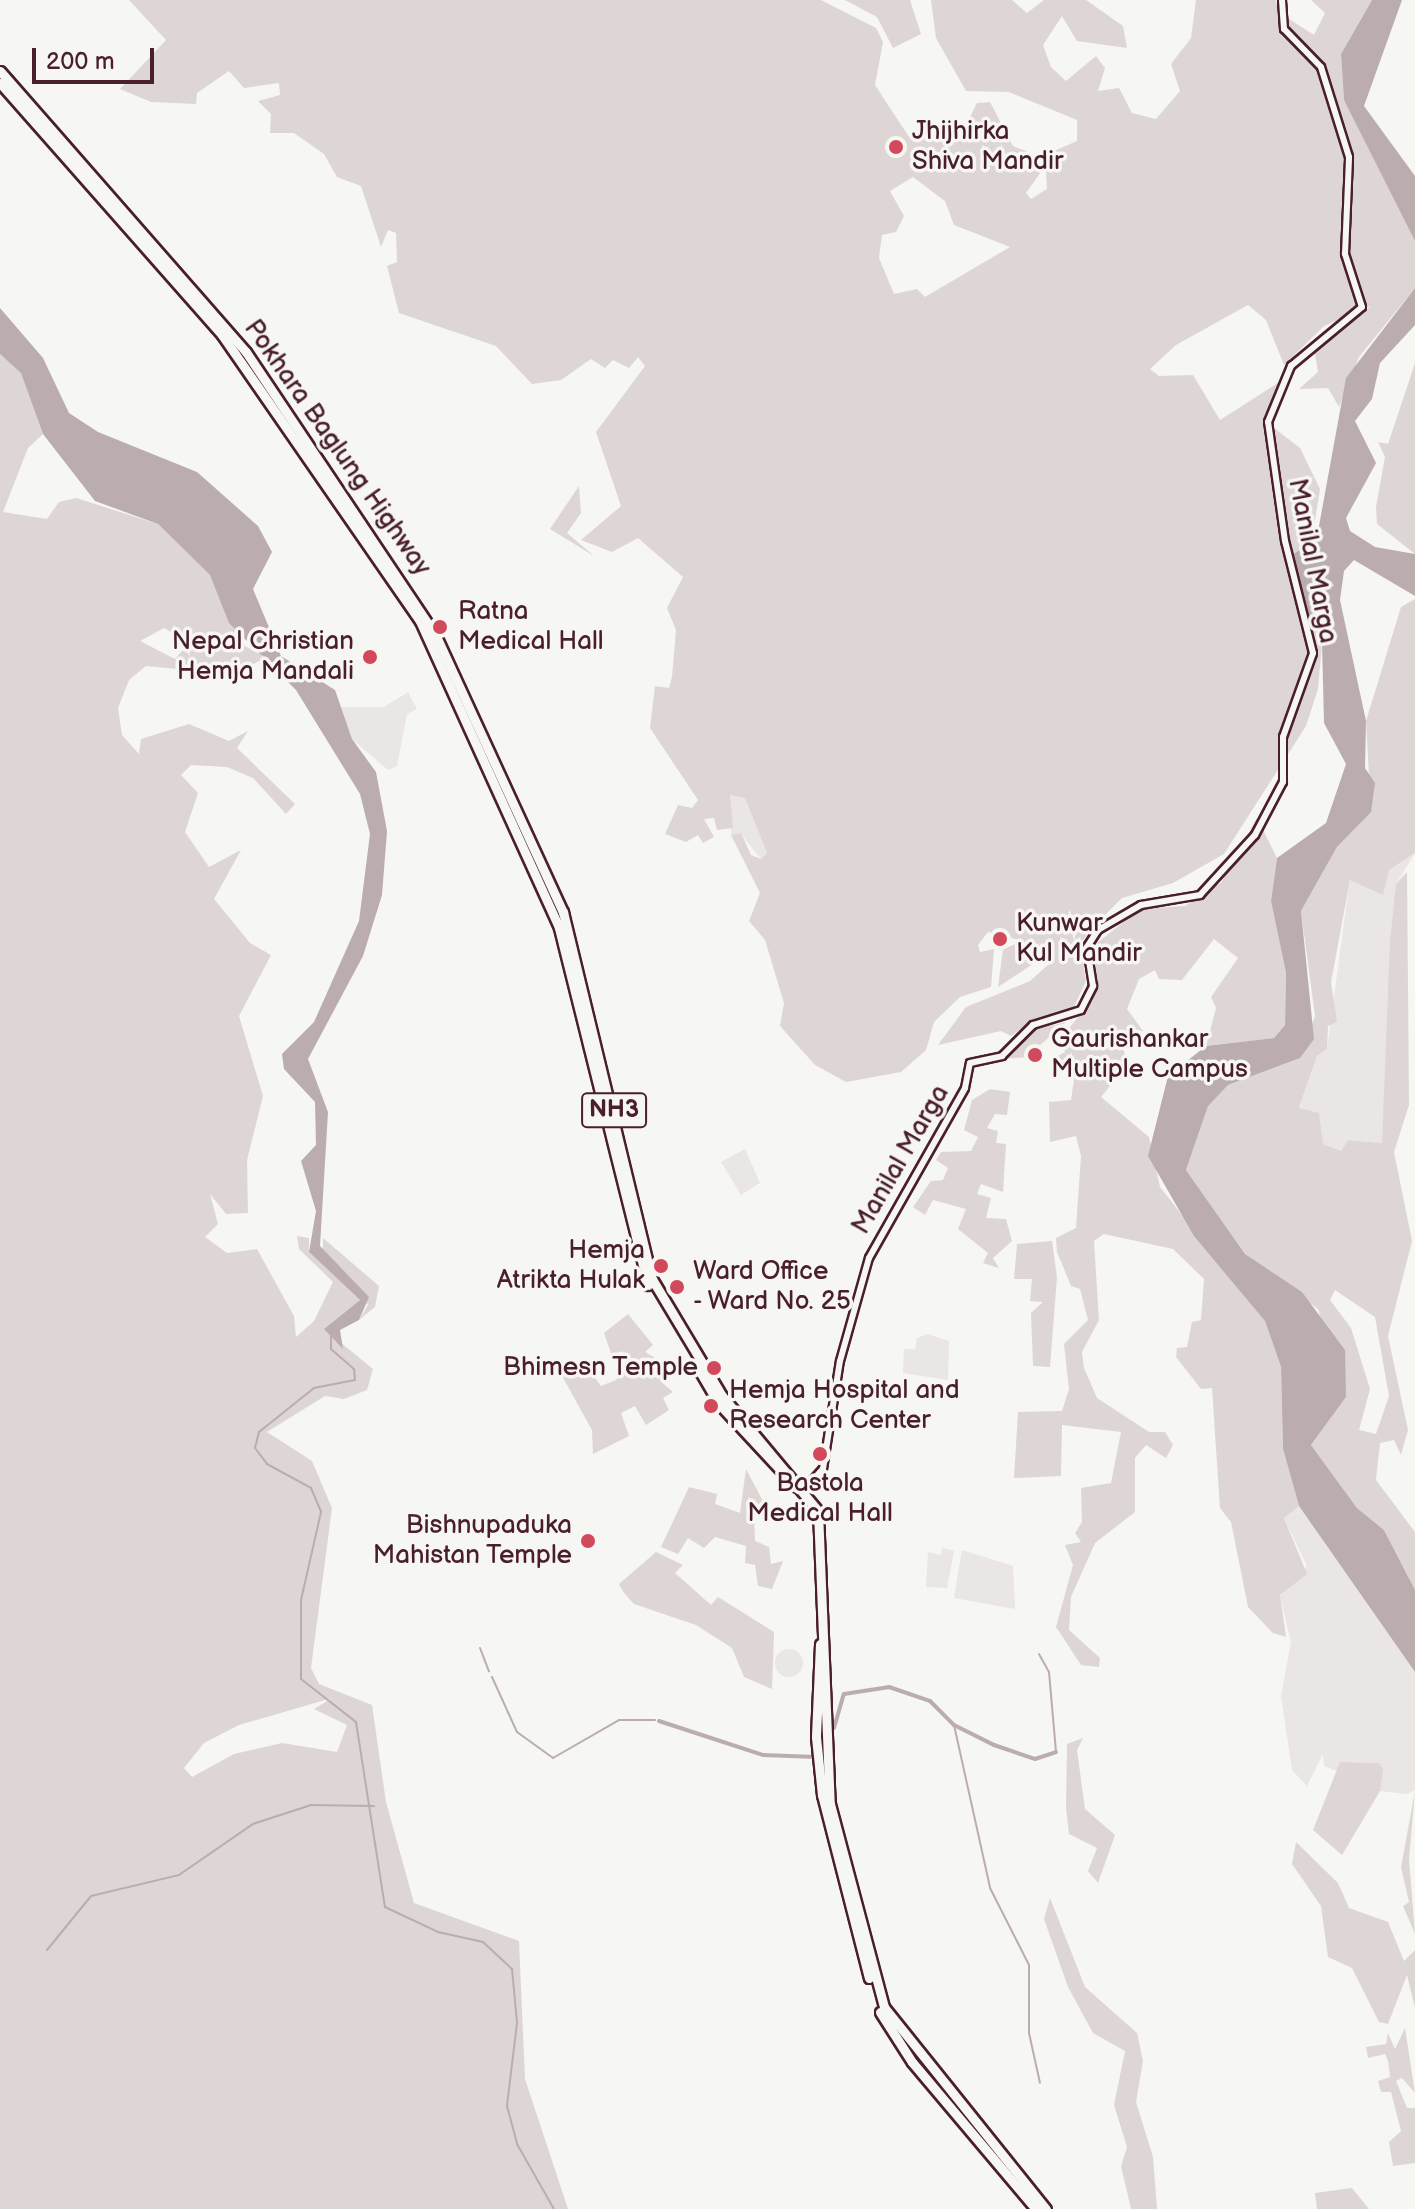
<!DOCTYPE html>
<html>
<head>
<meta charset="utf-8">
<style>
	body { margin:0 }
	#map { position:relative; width:1415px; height:2209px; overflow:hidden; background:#f6f6f2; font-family:"Balsamiq Sans",sans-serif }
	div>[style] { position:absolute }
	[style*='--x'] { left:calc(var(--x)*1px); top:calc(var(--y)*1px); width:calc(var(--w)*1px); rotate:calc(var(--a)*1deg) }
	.built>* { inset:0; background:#e9e6e3 }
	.round { border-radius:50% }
	.green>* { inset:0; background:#ddd6d5 }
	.water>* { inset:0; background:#bbadae }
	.stream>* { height:2px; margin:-1px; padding:0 1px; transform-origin:1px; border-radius:1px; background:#bbadae }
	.canal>* { height:4px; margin:-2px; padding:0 2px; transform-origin:2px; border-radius:2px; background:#bbadae }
	.roads { filter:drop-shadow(2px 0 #4a1f2b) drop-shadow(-2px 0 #4a1f2b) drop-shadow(0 2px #4a1f2b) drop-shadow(0 -2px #4a1f2b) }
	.secondary>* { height:6px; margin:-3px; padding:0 3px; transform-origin:3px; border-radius:3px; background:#f6f6f2 }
	.highway>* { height:9px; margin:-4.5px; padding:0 4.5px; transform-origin:4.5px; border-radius:4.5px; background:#f6f6f2 }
	.dots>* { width:22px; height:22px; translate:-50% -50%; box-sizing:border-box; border:4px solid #f6f6f2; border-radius:50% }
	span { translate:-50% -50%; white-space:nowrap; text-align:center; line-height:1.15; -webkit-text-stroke:7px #f6f6f2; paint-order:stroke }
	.shield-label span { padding:2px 6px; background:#f6f6f2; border:2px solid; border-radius:6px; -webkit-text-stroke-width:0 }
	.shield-label { font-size:24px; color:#4a1f2b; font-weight:700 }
	.poi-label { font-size:26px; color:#4a1f2b }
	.left { translate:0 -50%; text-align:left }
	.right { translate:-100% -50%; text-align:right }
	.street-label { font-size:26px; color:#4a1f2b }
	.scale { position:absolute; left:32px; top:48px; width:122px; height:36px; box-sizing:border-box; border:4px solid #4a1f2b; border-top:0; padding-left:10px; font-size:24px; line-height:28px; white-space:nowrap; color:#4a1f2b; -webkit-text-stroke:6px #f6f6f2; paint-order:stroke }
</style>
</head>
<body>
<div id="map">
	<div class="built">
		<div style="clip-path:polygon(408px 692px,417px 709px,407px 714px,397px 766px,388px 770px,352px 739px,340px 707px,384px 707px)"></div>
		<div style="clip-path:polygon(730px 795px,745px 797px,767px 853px,761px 859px,741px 834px,731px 835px)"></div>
		<div style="clip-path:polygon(1415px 853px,1396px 884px,1382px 1143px,1348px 1140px,1341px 1151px,1322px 1144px,1299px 1109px,1317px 1056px,1327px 1048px,1350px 879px,1389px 870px)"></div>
		<div style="clip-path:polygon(745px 1149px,760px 1183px,741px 1195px,721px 1162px)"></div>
		<div style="clip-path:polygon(928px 1334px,949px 1341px,948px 1380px,903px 1373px,904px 1349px,915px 1349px,917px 1338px)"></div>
		<div style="clip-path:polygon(1299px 1506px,1415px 1672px,1415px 1790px,1407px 1794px,1380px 1791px,1379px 1763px,1341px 1762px,1337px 1771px,1324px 1766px,1323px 1754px,1307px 1786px,1292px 1770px,1281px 1696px,1291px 1642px,1280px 1596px,1307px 1566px,1284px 1518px)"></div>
		<div style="clip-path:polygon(942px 1548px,954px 1551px,947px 1588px,926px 1587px,928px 1552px,941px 1555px)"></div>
		<div style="clip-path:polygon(962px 1550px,1013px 1566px,1015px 1609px,954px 1598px)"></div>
		<div class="round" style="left:775px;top:1649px;width:28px;height:28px"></div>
	</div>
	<div class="green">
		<div style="clip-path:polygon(evenodd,129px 0,821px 0,876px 28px,883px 42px,875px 85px,911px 140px,927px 133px,947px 144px,959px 139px,977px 103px,990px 102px,1013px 146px,1041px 157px,1043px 169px,1026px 193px,1031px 199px,1047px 189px,1045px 155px,1077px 141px,1077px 120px,1009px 92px,966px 91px,936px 38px,931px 0,1012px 0,1027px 13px,1044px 0,1086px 0,1123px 26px,1127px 48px,1077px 41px,1062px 16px,1043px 45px,1051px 67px,1066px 81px,1096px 56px,1105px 68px,1098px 91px,1119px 88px,1132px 113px,1156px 119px,1180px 91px,1171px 64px,1191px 38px,1196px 0,1276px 0,1280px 25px,1289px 19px,1314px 35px,1325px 13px,1311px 0,1372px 0,1341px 54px,1344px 100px,1403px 207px,1415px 241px,1415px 288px,1359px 357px,1339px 407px,1328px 388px,1299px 389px,1318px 372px,1314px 348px,1371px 306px,1324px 326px,1284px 365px,1266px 320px,1248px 305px,1176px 345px,1150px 369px,1159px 376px,1193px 375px,1220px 420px,1281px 381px,1266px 422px,1300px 448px,1320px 489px,1302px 602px,1322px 643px,1318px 689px,1306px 726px,1224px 854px,1173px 883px,1122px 898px,1093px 927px,1080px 944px,1086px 981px,1073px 1009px,1033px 1020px,1011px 1036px,1001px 1031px,938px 1045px,966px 1007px,1030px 981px,1049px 964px,1041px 942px,1039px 960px,998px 987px,1003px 949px,1023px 941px,988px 932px,978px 945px,980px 952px,994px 949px,991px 987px,960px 997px,934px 1022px,926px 1050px,901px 1072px,846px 1082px,815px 1065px,780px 1026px,784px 1003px,765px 940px,749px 921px,760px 893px,731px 835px,741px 833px,751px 855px,761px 859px,767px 853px,745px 798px,730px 795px,733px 828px,717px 830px,714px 818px,704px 819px,714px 837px,703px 843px,698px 835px,686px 842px,665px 834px,678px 805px,692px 808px,698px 800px,650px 728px,655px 686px,669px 688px,672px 677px,676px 630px,667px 608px,683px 577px,638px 538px,612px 552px,581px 540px,621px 506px,596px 432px,645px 366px,638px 357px,629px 368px,613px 360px,605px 368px,591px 359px,561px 380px,532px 384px,496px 346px,399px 313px,387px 266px,397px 262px,396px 233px,388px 230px,381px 247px,361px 186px,337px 177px,324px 154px,294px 133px,270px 133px,271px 114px,258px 101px,280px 95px,279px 83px,244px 88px,229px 71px,197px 93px,196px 104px,151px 102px,120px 89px,166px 40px,129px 0,913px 177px,945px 201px,954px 225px,1010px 247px,925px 297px,917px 289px,894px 294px,879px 258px,882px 235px,896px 232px,904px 216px,890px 191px,913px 177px)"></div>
		<div style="clip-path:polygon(845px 0,910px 0,921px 34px,893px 48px,877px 17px)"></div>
		<div style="clip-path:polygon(evenodd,0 354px,21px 372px,43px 434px,28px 448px,3px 512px,47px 519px,59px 502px,76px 498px,158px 524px,210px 575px,245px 646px,267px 658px,230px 674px,146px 666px,129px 680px,118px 708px,122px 735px,139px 754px,141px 739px,189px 724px,229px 741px,248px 731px,237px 748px,295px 804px,286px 814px,253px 778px,227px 767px,191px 765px,181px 775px,198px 793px,185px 832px,209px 867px,241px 850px,214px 899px,250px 943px,271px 955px,239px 1016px,263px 1096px,247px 1160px,248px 1213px,226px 1214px,210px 1194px,218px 1224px,205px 1237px,227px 1253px,257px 1249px,294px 1316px,296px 1337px,314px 1321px,333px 1282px,299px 1249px,297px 1236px,309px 1238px,309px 1252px,360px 1300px,324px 1329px,373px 1369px,367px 1390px,344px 1399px,325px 1396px,267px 1432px,312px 1461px,332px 1508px,311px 1668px,319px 1684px,372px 1705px,386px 1802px,414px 1903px,519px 1941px,525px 2079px,568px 2209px,0 2209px,0 354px,164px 628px,189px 643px,175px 659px,140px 641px,164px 628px,0 354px,332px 1698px,314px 1709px,347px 1725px,337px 1752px,282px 1743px,234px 1754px,192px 1777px,184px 1768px,204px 1743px,239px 1725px,332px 1698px)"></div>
		<div style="clip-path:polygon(1415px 363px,1415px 554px,1377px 524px,1376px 507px,1385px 457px,1378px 442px,1388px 444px)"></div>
		<div style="clip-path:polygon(579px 486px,581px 513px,567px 533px,594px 556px,550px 529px)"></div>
		<div style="clip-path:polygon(evenodd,1415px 599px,1415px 853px,1389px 870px,1383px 895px,1350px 880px,1331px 982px,1337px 1022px,1328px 1026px,1327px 1049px,1317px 1056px,1299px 1108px,1319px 1113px,1323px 1144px,1341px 1151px,1348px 1140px,1382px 1143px,1390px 942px,1396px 884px,1407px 872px,1409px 1105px,1394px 1152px,1412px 1241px,1388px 1336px,1408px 1430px,1401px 1455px,1394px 1440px,1380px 1443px,1376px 1480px,1415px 1532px,1415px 1590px,1384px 1530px,1357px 1508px,1311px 1445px,1346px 1397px,1318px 1309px,1245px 1254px,1186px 1170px,1208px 1105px,1228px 1085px,1300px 1058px,1315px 1016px,1301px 911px,1337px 847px,1371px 811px,1366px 721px,1401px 607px,1415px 599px,1335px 1290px,1375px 1317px,1389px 1396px,1376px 1434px,1359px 1430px,1370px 1389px,1351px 1328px,1330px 1300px,1335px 1290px)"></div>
		<div style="clip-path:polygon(1257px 818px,1277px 858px,1271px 901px,1286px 973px,1285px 1025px,1274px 1038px,1206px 1046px,1216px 1008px,1211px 997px,1238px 958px,1214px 939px,1182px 980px,1159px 979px,1155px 970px,1139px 979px,1127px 1009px,1143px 1031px,1122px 1042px,1127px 1065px,1101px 1097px,1149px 1137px,1160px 1187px,1265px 1321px,1281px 1367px,1283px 1449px,1299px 1506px,1284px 1518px,1307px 1574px,1280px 1595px,1286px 1637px,1273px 1633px,1248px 1607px,1231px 1522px,1220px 1508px,1212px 1388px,1201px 1389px,1176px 1357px,1177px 1348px,1187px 1347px,1192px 1322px,1201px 1320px,1204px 1279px,1173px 1249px,1104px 1234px,1094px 1241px,1099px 1320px,1082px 1352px,1084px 1368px,1097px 1398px,1149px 1432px,1165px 1432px,1173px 1445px,1166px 1458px,1146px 1445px,1135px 1458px,1135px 1512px,1095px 1543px,1071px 1597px,1069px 1630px,1100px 1658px,1099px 1667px,1081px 1665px,1056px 1627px,1073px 1565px,1065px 1545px,1081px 1542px,1075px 1533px,1082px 1522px,1081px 1488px,1111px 1483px,1121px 1432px,1062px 1425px,1061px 1476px,1014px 1478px,1018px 1412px,1062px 1411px,1069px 1389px,1064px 1344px,1088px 1320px,1080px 1289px,1071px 1286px,1057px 1252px,1056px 1238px,1076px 1228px,1081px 1156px,1076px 1136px,1050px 1142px,1049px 1102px,1071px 1100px,1075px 1073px,1056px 1057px,1065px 1052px,1063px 1035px,1093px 1000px,1097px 943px,1140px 909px,1185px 906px,1221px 883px)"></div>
		<div style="clip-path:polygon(1066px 1022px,1027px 1057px,1004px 1059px,1033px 1030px)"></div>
		<div style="clip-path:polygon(990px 1089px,1010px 1092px,1007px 1115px,995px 1114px,987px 1128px,998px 1131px,996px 1143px,1006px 1144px,1003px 1192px,981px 1184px,977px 1194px,991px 1198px,986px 1218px,1006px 1219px,1012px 1241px,993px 1258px,999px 1268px,983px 1263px,988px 1253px,958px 1229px,966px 1209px,933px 1200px,925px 1215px,913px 1207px,931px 1181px,943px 1180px,948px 1168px,936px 1160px,941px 1152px,971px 1151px,978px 1137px,964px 1130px,972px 1100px)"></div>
		<div style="clip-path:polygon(323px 1238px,379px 1286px,375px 1307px,359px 1320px,368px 1305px,323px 1252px)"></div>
		<div style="clip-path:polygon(1052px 1241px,1057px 1277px,1050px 1367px,1033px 1366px,1031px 1313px,1043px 1302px,1030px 1301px,1032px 1279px,1014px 1279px,1017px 1244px)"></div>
		<div style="clip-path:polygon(628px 1314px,653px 1345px,645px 1352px,664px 1363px,660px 1381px,673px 1392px,663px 1398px,669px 1410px,646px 1425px,635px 1406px,621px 1413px,629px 1436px,593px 1454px,592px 1430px,561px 1374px,587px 1366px,601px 1386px,616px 1380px,627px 1363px,622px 1351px,612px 1356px,604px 1333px)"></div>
		<div style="clip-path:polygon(746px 1469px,764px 1503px,754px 1512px,755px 1541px,769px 1547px,771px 1564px,783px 1561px,772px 1589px,758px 1586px,755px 1565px,745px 1563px,746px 1546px,715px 1537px,704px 1548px,688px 1538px,678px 1554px,661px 1547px,689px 1487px,717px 1494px,715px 1504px,740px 1513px)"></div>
		<div style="clip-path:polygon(656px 1552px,683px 1565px,675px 1573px,711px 1605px,718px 1597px,774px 1632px,772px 1689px,744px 1677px,732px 1648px,696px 1625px,634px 1604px,624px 1593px,619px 1584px)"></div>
		<div style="clip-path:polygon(1083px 1738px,1077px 1750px,1085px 1809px,1115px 1835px,1098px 1883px,1088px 1871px,1097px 1848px,1069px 1834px,1066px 1808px,1067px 1744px)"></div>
		<div style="clip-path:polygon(1340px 1762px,1379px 1763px,1383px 1769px,1380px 1791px,1342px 1855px,1313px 1830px)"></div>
		<div style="clip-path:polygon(1415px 1791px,1409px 1859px,1415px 1934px,1403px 1906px,1409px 1902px,1401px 1867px)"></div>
		<div style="clip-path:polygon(1296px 1842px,1338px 1883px,1349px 1908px,1388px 1922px,1404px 1961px,1415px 1950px,1415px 2008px,1407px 1975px,1388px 2024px,1379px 2022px,1352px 1968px,1328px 1957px,1321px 1906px,1292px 1864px)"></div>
		<div style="clip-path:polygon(1050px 1898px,1085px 1987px,1137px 2033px,1143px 2061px,1136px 2102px,1153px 2157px,1157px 2209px,1131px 2209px,1121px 2166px,1127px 2147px,1114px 2105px,1125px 2051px,1093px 2033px,1068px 1987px,1044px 1919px)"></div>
		<div style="clip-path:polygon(1405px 2028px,1415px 2093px,1402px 2078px,1396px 2081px,1407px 2108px,1415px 2108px,1415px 2163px,1393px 2166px,1389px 2142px,1401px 2131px,1391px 2092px,1381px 2092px,1378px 2081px,1390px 2077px,1388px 2061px,1385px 2054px,1368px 2058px,1366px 2047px,1386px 2044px,1388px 2033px,1395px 2049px)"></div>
		<div style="clip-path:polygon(1352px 2188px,1369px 2209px,1317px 2209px,1315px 2193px)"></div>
	</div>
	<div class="water">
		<div style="clip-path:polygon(1372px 0,1402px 0,1364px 106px,1415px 176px,1415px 241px,1344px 100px,1341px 54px)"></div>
		<div style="clip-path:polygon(1415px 288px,1415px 325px,1380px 363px,1372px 399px,1355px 421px,1376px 463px,1346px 518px,1350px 531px,1375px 547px,1415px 554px,1415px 596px,1354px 560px,1344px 571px,1340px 600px,1366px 721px,1365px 768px,1375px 783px,1371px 812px,1337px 847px,1301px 911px,1314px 1039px,1300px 1058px,1228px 1085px,1208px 1106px,1186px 1170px,1245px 1254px,1302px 1292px,1345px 1350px,1346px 1397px,1311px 1445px,1357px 1508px,1384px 1530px,1415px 1590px,1415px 1672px,1299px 1506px,1283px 1449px,1281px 1367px,1265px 1321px,1194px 1236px,1148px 1156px,1168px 1076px,1206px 1046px,1274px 1038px,1285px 1025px,1286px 973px,1271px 901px,1277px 858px,1326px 823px,1346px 764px,1324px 723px,1322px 643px,1302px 603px,1294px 554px,1317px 537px,1346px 378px)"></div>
		<div style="clip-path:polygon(0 308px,43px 358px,69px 413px,98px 432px,197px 472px,258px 526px,272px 552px,253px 589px,281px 656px,335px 690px,352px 739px,376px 772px,387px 831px,382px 895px,363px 956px,308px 1059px,328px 1112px,320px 1246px,369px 1297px,359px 1320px,340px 1330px,343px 1349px,324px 1329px,360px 1300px,309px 1252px,316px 1211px,301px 1161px,316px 1145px,315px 1102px,284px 1069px,282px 1054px,314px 1022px,359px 921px,370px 834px,360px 794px,296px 690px,229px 623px,210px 575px,158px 524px,95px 501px,43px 434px,21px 373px,0 354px)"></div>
	</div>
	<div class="stream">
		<div style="--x:331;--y:1334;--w:15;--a:90"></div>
		<div style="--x:331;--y:1349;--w:30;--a:41"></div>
		<div style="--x:354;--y:1369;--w:11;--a:85"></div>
		<div style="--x:355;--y:1380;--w:42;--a:169"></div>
		<div style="--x:314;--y:1388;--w:70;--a:141.3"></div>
		<div style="--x:259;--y:1432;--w:16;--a:104"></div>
		<div style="--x:255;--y:1448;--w:20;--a:53"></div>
		<div style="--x:267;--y:1464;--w:50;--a:28.6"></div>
		<div style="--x:311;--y:1488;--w:26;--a:67"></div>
		<div style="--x:321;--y:1512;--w:90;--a:102.8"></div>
		<div style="--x:301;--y:1600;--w:79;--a:90"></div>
		<div style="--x:301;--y:1679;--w:70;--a:38"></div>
		<div style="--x:356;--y:1722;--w:187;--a:81.1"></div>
		<div style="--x:385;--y:1907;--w:59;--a:25.3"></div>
		<div style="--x:438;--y:1932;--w:46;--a:12.5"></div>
		<div style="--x:483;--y:1942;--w:40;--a:43"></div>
		<div style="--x:512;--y:1969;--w:54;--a:84.7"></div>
		<div style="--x:517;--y:2023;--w:84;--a:96.9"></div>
		<div style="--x:507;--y:2106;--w:39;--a:75"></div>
		<div style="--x:517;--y:2144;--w:75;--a:60.4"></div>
		<div style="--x:480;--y:1648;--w:25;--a:69"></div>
		<div style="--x:1039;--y:1654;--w:21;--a:61"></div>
		<div style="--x:1049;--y:1672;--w:80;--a:85"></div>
		<div style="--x:492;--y:1677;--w:60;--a:65.6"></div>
		<div style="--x:517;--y:1732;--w:44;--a:35.8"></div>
		<div style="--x:553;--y:1758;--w:76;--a:-29.9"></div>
		<div style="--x:619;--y:1720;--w:36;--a:0"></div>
		<div style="--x:954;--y:1725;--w:167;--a:77.5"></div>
		<div style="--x:990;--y:1888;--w:86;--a:63.1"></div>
		<div style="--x:1029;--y:1965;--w:68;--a:90"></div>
		<div style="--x:1029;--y:2033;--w:51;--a:77.6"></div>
		<div style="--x:47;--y:1950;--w:70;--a:-50.8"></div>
		<div style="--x:91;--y:1896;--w:90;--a:-13.4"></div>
		<div style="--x:179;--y:1875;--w:90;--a:-34.6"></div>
		<div style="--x:253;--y:1824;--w:61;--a:-18.1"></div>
		<div style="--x:311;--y:1805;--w:63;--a:0.9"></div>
	</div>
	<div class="canal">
		<div style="--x:659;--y:1721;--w:109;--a:18.1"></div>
		<div style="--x:763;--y:1755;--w:53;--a:2.2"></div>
		<div style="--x:834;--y:1728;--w:35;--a:-74"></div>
		<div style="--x:844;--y:1694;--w:46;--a:-8.8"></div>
		<div style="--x:889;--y:1687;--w:43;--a:18.9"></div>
		<div style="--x:930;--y:1701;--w:34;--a:45"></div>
		<div style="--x:954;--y:1725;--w:45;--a:26.6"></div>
		<div style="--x:994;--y:1745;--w:43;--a:18.9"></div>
		<div style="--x:1035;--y:1759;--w:22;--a:-18"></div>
	</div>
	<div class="roads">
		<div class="secondary">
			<div style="--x:802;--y:1492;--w:31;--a:-48"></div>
			<div style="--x:823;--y:1469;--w:109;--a:-81.1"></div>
			<div style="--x:840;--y:1361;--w:107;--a:-74.3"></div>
			<div style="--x:869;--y:1258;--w:195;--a:-60.5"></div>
			<div style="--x:965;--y:1088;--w:25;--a:-79"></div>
			<div style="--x:970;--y:1063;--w:33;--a:-12"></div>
			<div style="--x:1002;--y:1056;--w:44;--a:-45"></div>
			<div style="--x:1033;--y:1025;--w:50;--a:-17.4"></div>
			<div style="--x:1081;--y:1010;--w:27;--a:-63"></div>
			<div style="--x:1093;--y:986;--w:39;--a:-99"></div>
			<div style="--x:1087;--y:947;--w:20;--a:-57"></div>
			<div style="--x:1098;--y:930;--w:50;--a:-30.2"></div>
			<div style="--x:1141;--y:905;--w:60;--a:-9.6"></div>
			<div style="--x:1200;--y:895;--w:81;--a:-47.5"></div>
			<div style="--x:1255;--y:835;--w:60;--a:-62.2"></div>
			<div style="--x:1283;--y:782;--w:45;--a:-90"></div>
			<div style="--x:1283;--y:737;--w:89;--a:-70.3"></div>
			<div style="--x:1313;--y:653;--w:115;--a:-104"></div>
			<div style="--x:1285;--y:541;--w:120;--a:-98.1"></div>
			<div style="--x:1268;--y:422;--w:61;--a:-67.7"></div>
			<div style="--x:1291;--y:366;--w:92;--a:-39.7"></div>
			<div style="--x:1362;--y:307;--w:56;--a:-107.8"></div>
			<div style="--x:1345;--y:254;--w:97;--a:-87.6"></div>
			<div style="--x:1349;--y:157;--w:94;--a:-107.3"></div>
			<div style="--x:1321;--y:67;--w:53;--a:-134.2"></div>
			<div style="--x:1284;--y:29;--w:29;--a:-94"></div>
		</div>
		<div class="highway">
			<div style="--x:0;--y:71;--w:373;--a:48.8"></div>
			<div style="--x:246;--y:352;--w:342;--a:56.2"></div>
			<div style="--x:436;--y:636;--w:304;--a:65.3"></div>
			<div style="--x:563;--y:912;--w:378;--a:76.4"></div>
			<div style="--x:652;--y:1279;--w:136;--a:59.1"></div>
			<div style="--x:722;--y:1396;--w:150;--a:50.1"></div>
			<div style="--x:818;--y:1511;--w:293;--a:87.7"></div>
			<div style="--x:830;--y:1804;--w:210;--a:75.1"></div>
			<div style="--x:884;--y:2007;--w:259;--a:51.3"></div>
			<div style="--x:0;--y:83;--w:336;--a:48.6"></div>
			<div style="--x:222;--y:335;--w:348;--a:55.3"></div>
			<div style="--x:420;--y:621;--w:337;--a:65.6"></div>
			<div style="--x:559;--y:928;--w:368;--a:76"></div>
			<div style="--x:695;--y:1363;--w:48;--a:59.7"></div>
			<div style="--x:719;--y:1404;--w:113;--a:47.1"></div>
			<div style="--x:820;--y:1644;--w:93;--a:92.5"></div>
			<div style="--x:816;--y:1737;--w:58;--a:84.1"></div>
			<div style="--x:822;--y:1795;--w:189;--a:75.6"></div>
			<div style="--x:880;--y:2012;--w:59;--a:57.4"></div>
			<div style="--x:912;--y:2062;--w:192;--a:49.9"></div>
		</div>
	</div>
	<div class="dots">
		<div style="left:896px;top:147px;background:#d1495b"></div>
		<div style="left:440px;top:627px;background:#d1495b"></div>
		<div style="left:370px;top:657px;background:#d1495b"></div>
		<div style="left:1000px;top:939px;background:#d1495b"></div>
		<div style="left:1035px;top:1055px;background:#d1495b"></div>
		<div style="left:661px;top:1266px;background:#d1495b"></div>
		<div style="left:677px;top:1287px;background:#d1495b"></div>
		<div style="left:714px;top:1368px;background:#d1495b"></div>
		<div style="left:711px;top:1406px;background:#d1495b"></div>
		<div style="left:820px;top:1454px;background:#d1495b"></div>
		<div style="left:588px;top:1541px;background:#d1495b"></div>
	</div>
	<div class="shield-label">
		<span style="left:614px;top:1110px">NH3</span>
	</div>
	<div class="poi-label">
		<span class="left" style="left:912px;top:147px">Jhijhirka<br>Shiva Mandir</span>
		<span class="left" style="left:458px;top:627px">Ratna<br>Medical Hall</span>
		<span class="right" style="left:354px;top:657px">Nepal Christian<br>Hemja Mandali</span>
		<span class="left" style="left:1016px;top:939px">Kunwar<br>Kul Mandir</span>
		<span class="left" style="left:1051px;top:1055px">Gaurishankar<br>Multiple Campus</span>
		<span class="right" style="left:645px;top:1266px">Hemja<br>Atrikta Hulak</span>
		<span class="left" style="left:693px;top:1287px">Ward Office<br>- Ward No. 25</span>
		<span class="right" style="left:698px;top:1368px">Bhimesn Temple</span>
		<span class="left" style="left:729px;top:1406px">Hemja Hospital and<br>Research Center</span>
		<span style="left:820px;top:1499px">Bastola<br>Medical Hall</span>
		<span class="right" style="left:572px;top:1541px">Bishnupaduka<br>Mahistan Temple</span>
	</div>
	<div class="street-label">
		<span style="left:337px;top:448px;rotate:55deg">Pokhara Baglung Highway</span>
		<span style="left:1312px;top:561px;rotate:79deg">Manilal Marga</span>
		<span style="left:901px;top:1160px;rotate:-60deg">Manilal Marga</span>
	</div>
	<div class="scale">200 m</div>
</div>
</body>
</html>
